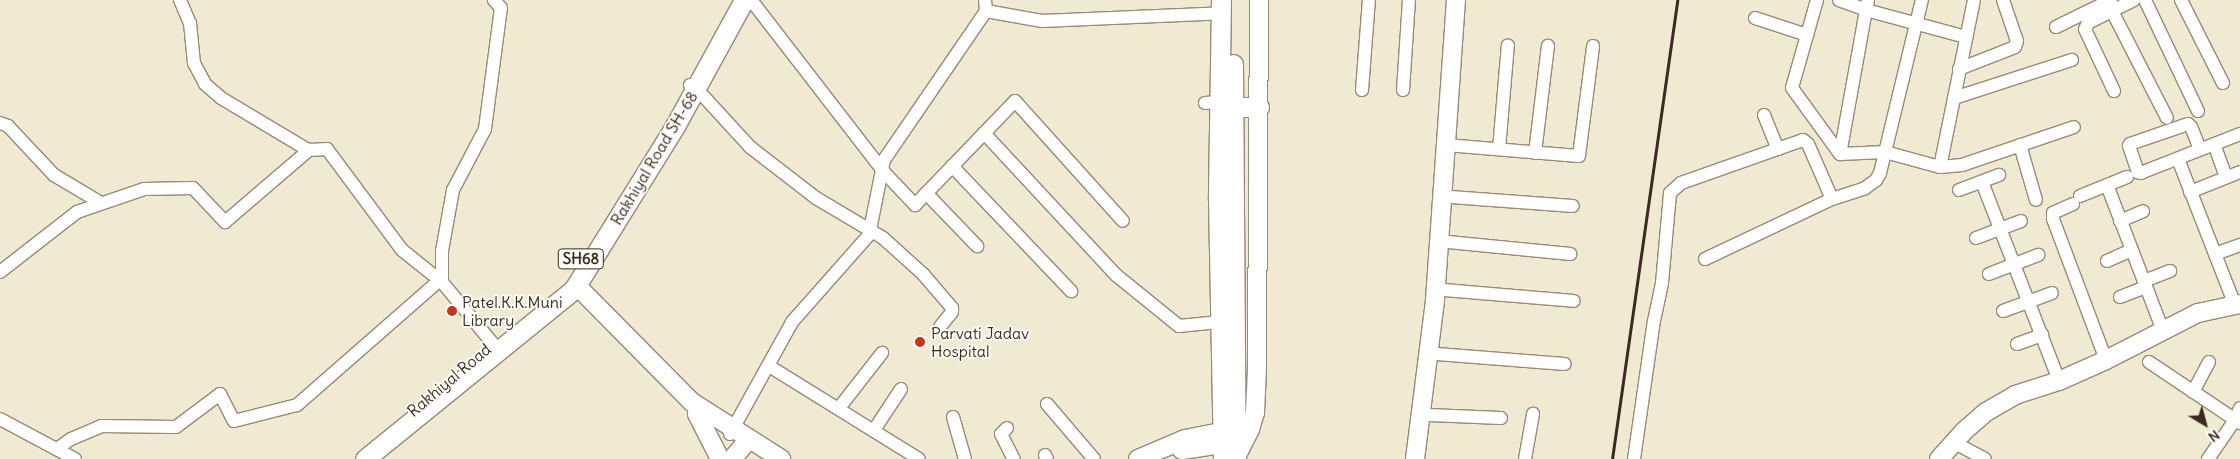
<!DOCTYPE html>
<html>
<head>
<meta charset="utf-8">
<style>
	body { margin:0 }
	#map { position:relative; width:2240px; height:459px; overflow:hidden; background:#f1ead2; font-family:Delius,sans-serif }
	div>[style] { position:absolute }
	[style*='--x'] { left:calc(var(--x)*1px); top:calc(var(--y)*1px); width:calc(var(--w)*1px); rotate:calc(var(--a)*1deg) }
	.roads { filter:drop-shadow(1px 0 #968a78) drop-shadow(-1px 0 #968a78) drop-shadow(0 1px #968a78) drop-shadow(0 -1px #968a78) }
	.street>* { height:12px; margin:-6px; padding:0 6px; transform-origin:6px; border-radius:6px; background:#fff }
	.secondary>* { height:18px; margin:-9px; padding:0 9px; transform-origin:9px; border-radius:9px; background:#fff }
	.primary>* { height:19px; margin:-9.5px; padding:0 9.5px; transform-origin:9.5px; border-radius:9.5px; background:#fff }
	.rail>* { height:3px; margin:-1.5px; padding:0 1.5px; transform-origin:1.5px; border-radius:1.5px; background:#3b2a1e }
	.dots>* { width:14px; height:14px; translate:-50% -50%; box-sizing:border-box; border:2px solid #fdfcf7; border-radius:50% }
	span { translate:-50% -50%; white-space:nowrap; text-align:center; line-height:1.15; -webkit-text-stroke:4px #fdfcf7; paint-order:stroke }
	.shield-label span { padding:1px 4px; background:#fdfcf7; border:1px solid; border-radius:4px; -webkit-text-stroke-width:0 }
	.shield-label { font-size:15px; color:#3b2a1e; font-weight:700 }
	.street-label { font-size:16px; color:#3b2a1e }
	.poi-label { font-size:16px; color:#3b2a1e }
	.left { translate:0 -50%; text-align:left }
	.north { position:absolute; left:2180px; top:399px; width:50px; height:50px; -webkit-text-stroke:4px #fdfcf7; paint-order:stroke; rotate:143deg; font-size:14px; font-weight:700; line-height:20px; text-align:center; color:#3b2a1e }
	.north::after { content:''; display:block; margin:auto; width:18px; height:22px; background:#3b2a1e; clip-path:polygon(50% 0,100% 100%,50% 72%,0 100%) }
</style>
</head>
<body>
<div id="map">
	<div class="roads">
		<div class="street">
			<div style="--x:180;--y:0;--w:25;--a:67"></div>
			<div style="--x:190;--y:23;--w:40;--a:84.3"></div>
			<div style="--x:194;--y:63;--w:24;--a:62"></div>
			<div style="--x:205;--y:84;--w:21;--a:41"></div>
			<div style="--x:221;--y:98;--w:101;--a:30.9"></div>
			<div style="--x:751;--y:0;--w:216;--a:52.3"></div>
			<div style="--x:883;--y:171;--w:47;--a:46.7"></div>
			<div style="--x:915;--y:205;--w:144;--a:-46.1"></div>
			<div style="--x:1015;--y:101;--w:161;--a:48"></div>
			<div style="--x:1817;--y:0;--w:91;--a:105.9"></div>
			<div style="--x:1792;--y:88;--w:82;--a:54"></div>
			<div style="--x:1839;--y:0;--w:29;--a:20"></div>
			<div style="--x:1866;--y:10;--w:146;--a:100.2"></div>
			<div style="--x:1868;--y:0;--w:10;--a:101"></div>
			<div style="--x:1866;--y:10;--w:104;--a:15.1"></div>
			<div style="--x:2145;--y:0;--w:123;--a:64.5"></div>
			<div style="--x:2181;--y:0;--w:93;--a:63.2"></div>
			<div style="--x:986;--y:11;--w:57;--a:10.1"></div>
			<div style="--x:1042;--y:21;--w:180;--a:-2.5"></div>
			<div style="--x:2112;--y:11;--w:120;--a:62.8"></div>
			<div style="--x:1755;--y:18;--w:55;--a:18.1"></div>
			<div style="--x:2056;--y:27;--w:61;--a:-26.1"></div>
			<div style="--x:1959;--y:69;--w:60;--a:-21.4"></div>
			<div style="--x:2015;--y:47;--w:6;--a:-72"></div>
			<div style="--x:2017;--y:41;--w:43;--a:-108.9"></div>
			<div style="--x:690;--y:85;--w:7;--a:27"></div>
			<div style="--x:696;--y:88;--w:80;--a:47.5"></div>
			<div style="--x:750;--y:147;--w:83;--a:37.7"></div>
			<div style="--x:816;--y:198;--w:78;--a:30.8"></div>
			<div style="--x:883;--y:238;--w:54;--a:42"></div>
			<div style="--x:923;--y:274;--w:45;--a:49.5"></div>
			<div style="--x:952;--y:308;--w:4;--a:90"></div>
			<div style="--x:952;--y:312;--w:19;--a:129"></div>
			<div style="--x:1362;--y:90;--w:90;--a:-85.6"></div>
			<div style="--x:1403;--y:90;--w:90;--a:-86.2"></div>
			<div style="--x:2114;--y:91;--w:68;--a:-115.1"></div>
			<div style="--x:2085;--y:29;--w:7;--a:-63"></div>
			<div style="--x:2088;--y:23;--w:51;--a:-26.6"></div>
			<div style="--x:1954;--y:98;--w:124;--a:-17.9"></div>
			<div style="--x:1205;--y:103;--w:15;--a:-4"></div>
			<div style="--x:1764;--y:115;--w:37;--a:68"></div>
			<div style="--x:0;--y:123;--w:9;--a:21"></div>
			<div style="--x:8;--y:126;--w:67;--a:46.8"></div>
			<div style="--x:54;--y:175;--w:55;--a:30.8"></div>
			<div style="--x:984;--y:133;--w:194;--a:47.1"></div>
			<div style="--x:1116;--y:275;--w:81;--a:39"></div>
			<div style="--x:1179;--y:326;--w:40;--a:-5.7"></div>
			<div style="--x:2214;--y:144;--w:35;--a:70"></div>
			<div style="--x:1446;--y:145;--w:133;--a:4.7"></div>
			<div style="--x:1579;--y:156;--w:111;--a:-82.7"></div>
			<div style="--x:2020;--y:145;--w:57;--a:73.8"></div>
			<div style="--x:1499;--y:149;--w:104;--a:-85.1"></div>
			<div style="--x:2200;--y:149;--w:24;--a:-112"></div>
			<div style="--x:2191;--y:127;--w:4;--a:-135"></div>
			<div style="--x:2188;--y:124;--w:61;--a:161"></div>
			<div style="--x:2130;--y:144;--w:2;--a:117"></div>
			<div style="--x:2129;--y:146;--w:28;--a:71"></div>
			<div style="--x:2138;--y:172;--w:3;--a:18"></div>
			<div style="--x:2141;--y:173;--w:2;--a:-27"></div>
			<div style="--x:2143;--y:172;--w:104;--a:-21.4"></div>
			<div style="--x:1535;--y:153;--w:108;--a:-83.1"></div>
			<div style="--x:1840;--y:154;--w:45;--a:-2.5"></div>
			<div style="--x:1885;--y:152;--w:57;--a:15.3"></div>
			<div style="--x:1940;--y:167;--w:170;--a:-78.5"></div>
			<div style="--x:2178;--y:159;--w:157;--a:68.7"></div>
			<div style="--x:952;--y:166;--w:173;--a:46.4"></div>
			<div style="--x:1940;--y:167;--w:22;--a:-5"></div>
			<div style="--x:1962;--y:165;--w:118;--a:-18.7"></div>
			<div style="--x:1982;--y:182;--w:213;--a:68.8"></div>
			<div style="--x:2107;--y:185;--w:156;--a:69"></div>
			<div style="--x:1959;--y:190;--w:43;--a:-20.6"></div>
			<div style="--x:2190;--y:192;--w:54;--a:-21.8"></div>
			<div style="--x:926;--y:193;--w:74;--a:46.1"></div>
			<div style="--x:2080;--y:196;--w:51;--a:-22"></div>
			<div style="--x:1451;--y:197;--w:122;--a:4.2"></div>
			<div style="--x:2073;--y:204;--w:22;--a:156"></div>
			<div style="--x:2053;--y:213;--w:6;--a:90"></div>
			<div style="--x:2053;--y:219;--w:151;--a:69.4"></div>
			<div style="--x:2120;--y:221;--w:25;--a:-23"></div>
			<div style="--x:1976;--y:238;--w:48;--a:-20.7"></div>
			<div style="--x:1448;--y:242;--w:123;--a:5.6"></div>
			<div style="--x:2215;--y:254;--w:27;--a:-20"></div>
			<div style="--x:1705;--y:259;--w:140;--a:-25.3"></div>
			<div style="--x:1832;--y:199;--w:35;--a:-18"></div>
			<div style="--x:1865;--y:188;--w:14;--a:-36"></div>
			<div style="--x:1876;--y:180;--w:8;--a:-60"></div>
			<div style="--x:1880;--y:173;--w:178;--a:-76.4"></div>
			<div style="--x:2107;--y:261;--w:27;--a:-24"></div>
			<div style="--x:0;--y:272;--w:98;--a:-37.9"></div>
			<div style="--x:77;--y:212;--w:71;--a:-18.9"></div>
			<div style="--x:144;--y:189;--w:49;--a:-1.2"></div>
			<div style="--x:193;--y:188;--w:47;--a:46.7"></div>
			<div style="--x:225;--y:222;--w:111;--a:-40.6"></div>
			<div style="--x:309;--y:150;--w:18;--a:-3"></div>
			<div style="--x:327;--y:149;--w:126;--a:53.4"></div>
			<div style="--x:402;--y:250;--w:51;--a:38.7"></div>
			<div style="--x:442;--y:282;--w:88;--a:50.5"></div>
			<div style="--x:1989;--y:274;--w:53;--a:-21.2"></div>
			<div style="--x:2144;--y:281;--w:28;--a:-21"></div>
			<div style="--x:442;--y:282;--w:31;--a:-90"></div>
			<div style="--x:442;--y:251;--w:62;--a:-79.8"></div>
			<div style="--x:453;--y:190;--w:69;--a:-62.3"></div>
			<div style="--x:485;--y:129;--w:122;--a:-82.5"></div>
			<div style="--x:501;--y:8;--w:11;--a:-131"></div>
			<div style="--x:1444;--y:290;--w:130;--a:4.8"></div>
			<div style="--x:2120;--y:297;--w:28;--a:-21"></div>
			<div style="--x:2003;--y:311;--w:52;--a:-20.2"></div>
			<div style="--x:2017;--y:344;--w:27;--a:-20"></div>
			<div style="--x:1437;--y:354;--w:128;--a:4.5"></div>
			<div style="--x:2149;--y:362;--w:110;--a:33.8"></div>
			<div style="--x:769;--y:366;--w:176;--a:31.8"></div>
			<div style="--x:2193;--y:392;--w:34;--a:-62"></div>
			<div style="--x:1047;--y:404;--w:72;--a:49.5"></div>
			<div style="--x:839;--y:408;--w:70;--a:-52"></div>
			<div style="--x:1429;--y:415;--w:72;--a:2.4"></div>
			<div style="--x:953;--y:417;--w:44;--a:74.1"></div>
			<div style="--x:0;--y:419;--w:85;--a:28.1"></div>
			<div style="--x:1007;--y:428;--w:8;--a:135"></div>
			<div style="--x:1001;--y:434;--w:28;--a:63"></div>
			<div style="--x:874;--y:430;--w:49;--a:-56.6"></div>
			<div style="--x:730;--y:434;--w:128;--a:-61"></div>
			<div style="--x:792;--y:322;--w:116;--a:-48.5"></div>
			<div style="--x:869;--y:235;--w:76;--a:-78.7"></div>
			<div style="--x:884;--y:160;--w:181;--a:-55.6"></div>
			<div style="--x:986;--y:11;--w:11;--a:-95"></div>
			<div style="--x:1953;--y:442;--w:36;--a:28"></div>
			<div style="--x:57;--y:449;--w:17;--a:-36"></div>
			<div style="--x:71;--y:439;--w:33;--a:-23"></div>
			<div style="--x:101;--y:426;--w:75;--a:0.8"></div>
			<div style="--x:176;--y:427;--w:55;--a:-36.9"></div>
			<div style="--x:220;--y:394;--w:30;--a:63"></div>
			<div style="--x:234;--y:421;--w:65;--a:-14.3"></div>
			<div style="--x:297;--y:405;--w:190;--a:-41.2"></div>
			<div style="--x:1045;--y:455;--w:4;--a:63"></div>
			<div style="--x:1525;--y:459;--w:46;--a:-79.9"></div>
			<div style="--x:1634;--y:459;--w:139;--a:-81.8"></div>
			<div style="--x:1654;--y:321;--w:39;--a:-78"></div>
			<div style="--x:1662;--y:283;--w:90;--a:-84.9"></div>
			<div style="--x:1670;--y:193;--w:15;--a:-42"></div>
			<div style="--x:1681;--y:183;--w:129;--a:-19.4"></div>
			<div style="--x:1803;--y:140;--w:6;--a:39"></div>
			<div style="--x:1808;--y:144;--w:60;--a:66.4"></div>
			<div style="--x:2208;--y:459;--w:47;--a:-55.3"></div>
			<div style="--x:2235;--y:420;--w:13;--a:-67"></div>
		</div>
		<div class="secondary">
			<div style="--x:574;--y:289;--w:7;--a:8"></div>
			<div style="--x:581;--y:290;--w:158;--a:45.3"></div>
			<div style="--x:692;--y:402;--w:106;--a:32.6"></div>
			<div style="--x:699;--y:407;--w:7;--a:106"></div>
			<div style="--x:697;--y:414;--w:51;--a:62.9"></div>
			<div style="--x:1182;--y:450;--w:55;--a:-8.4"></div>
			<div style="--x:1236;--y:457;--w:31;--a:-63"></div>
			<div style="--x:1250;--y:429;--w:17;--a:-73"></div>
			<div style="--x:1255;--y:413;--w:44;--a:-87.4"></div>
			<div style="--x:1257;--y:369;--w:369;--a:-89.7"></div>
			<div style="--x:732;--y:459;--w:18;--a:-49"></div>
			<div style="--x:1138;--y:459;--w:51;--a:-23.1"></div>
			<div style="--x:1185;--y:439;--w:52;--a:-11.1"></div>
			<div style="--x:1415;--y:459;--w:160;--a:-82.8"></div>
			<div style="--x:1435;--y:300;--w:301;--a:-86"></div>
			<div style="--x:1939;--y:459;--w:36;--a:-48"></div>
			<div style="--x:1963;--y:432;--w:30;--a:-41"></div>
			<div style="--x:1986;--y:412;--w:34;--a:-30"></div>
			<div style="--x:2015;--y:395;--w:46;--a:-17.7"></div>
			<div style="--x:2059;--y:381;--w:51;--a:-24.1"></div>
			<div style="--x:2106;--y:360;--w:103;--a:-27.1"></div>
			<div style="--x:2198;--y:313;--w:43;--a:-12.1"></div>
		</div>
		<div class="primary">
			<div style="--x:1221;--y:0;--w:200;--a:90.9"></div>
			<div style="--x:1218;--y:200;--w:259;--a:88.9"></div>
			<div style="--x:1233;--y:64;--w:395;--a:89.6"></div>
			<div style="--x:1233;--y:107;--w:26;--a:0"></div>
			<div style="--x:365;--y:459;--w:269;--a:-39.1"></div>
			<div style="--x:574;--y:289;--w:192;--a:-58.2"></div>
			<div style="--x:675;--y:126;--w:144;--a:-61.3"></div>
		</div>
	</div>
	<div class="rail">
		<div style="--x:1612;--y:459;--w:464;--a:-81.9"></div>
	</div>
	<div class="dots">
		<div style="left:452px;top:311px;background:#c8321e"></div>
		<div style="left:920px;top:342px;background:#c8321e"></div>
	</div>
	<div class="shield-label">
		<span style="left:581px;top:259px">SH68</span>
	</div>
	<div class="street-label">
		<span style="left:654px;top:158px;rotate:-59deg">Rakhiyal Road SH-68</span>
		<span style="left:449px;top:380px;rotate:-40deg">Rakhiyal Road</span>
	</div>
	<div class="poi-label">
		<span class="left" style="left:462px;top:311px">Patel.K.K.Muni<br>Library</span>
		<span class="left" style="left:931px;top:342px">Parvati Jadav<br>Hospital</span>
	</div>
	<div class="north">N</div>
</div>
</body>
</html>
